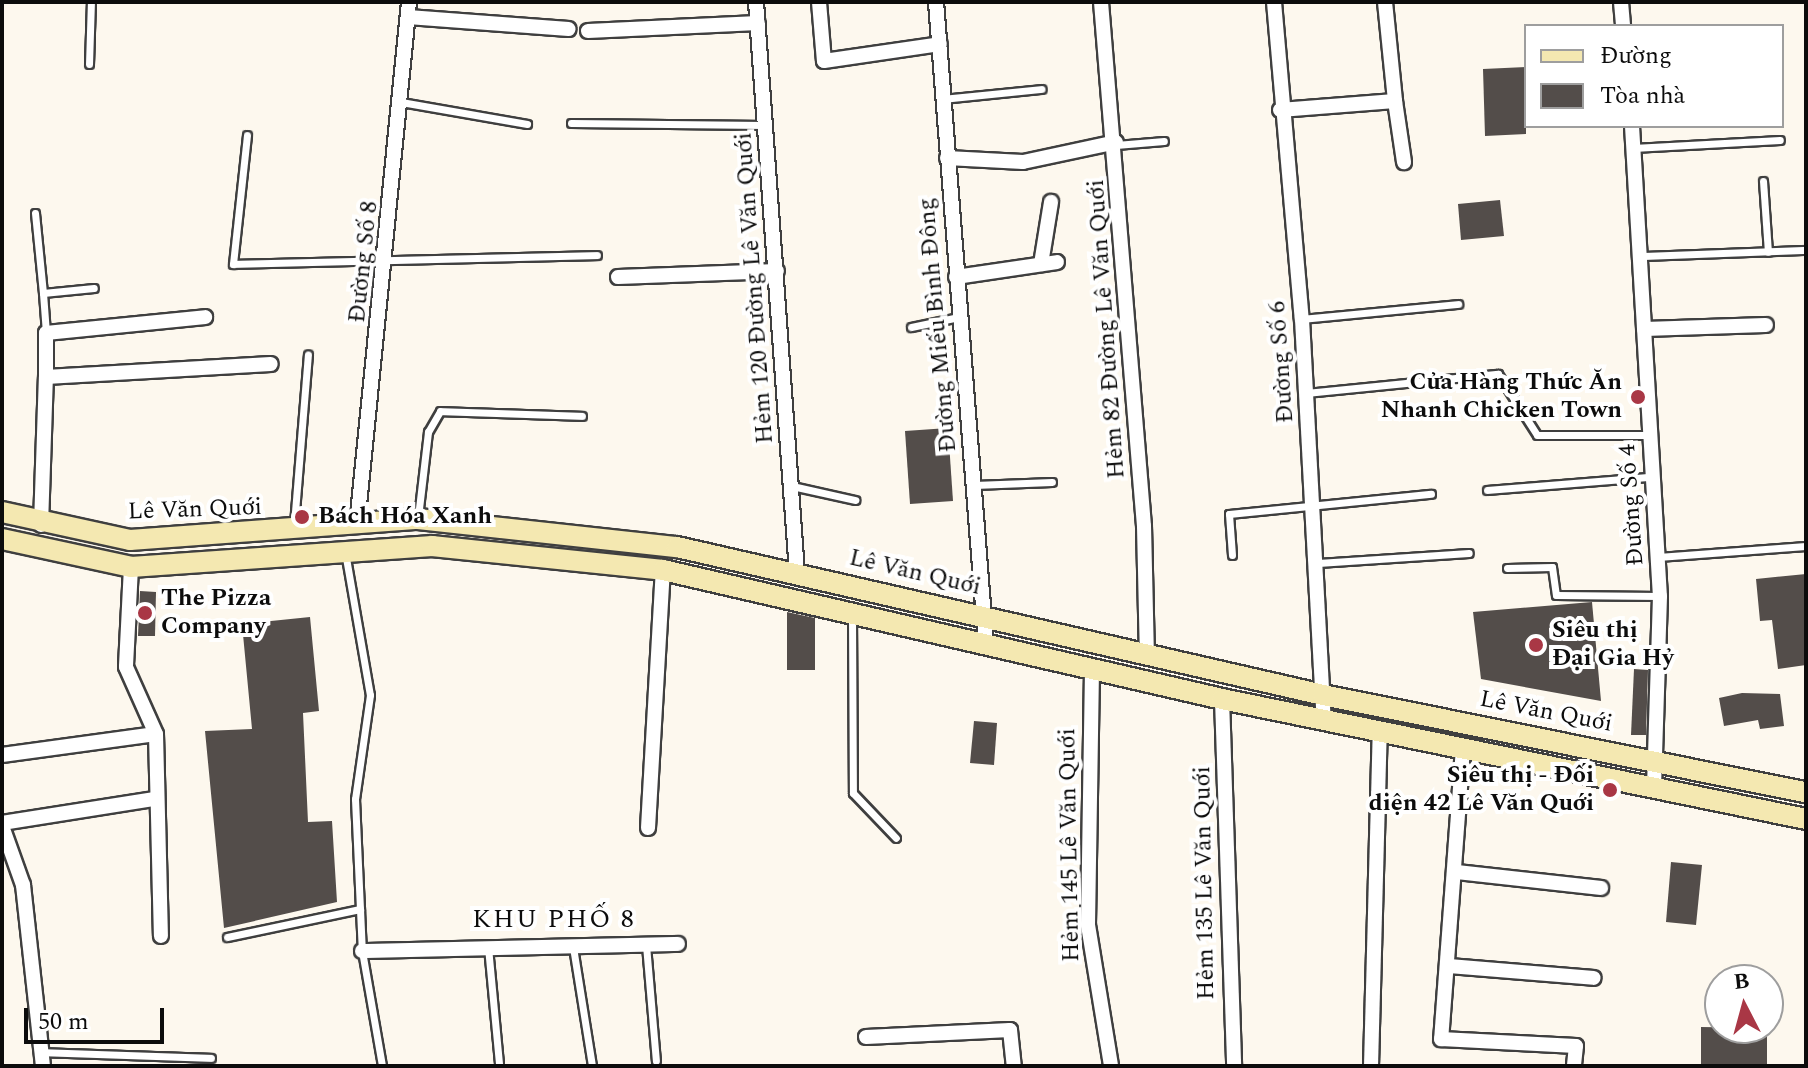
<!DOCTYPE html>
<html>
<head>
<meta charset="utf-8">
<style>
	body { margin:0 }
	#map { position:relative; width:1808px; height:1068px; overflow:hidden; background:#fdf8ee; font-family:Spectral,serif }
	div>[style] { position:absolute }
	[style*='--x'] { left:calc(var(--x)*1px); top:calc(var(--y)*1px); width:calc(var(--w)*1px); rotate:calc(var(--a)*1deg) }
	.building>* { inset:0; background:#534d4a }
	.roads { filter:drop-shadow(2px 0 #3f3f3f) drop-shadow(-2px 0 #3f3f3f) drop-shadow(0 2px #3f3f3f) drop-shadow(0 -2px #3f3f3f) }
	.service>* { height:7px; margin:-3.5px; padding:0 3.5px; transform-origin:3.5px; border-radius:3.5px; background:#fff }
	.minor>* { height:14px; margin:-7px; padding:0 7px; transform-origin:7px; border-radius:7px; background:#fff }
	.secondary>* { height:20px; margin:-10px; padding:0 10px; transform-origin:10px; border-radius:10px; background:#f4e8b1 }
	.dots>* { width:22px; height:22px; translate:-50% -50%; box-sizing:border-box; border:4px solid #fff; border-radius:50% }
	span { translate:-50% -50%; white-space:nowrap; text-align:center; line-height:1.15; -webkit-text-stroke:8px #fff; paint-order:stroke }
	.street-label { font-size:24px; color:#0c0c0c }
	.poi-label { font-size:24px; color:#0c0c0c; font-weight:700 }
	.right { translate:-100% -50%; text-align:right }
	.left { translate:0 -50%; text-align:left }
	.neighbourhood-label { font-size:26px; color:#0c0c0c; letter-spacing:2px }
	.frame { position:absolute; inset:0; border:4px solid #0c0c0c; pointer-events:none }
	.legend { position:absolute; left:1524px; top:24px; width:260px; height:104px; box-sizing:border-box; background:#fff; border:2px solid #9e9e9e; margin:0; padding:10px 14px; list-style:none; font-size:24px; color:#0c0c0c }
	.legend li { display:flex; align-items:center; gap:16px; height:40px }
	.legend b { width:40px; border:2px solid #9e9e9e }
	.north { position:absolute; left:1704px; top:964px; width:80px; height:80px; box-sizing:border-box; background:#fff; border:2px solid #9e9e9e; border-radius:50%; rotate:354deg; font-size:22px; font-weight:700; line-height:32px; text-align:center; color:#0c0c0c }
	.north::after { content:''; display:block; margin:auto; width:28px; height:36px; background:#a93745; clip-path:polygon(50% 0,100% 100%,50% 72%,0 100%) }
	.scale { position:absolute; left:24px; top:1008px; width:140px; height:36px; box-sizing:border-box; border:4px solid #0c0c0c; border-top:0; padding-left:10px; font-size:24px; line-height:28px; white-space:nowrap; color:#0c0c0c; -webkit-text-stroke:6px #fff; paint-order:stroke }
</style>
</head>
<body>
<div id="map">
	<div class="building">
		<div style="clip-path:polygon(1526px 67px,1526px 134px,1485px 136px,1483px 69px)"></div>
		<div style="clip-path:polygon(1500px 200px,1504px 236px,1461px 240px,1458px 204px)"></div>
		<div style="clip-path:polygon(948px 428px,953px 501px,910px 504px,905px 431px)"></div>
		<div style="clip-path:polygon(1806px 574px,1806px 665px,1778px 669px,1772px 620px,1760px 621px,1756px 579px)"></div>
		<div style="clip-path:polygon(140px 591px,156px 592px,155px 636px,138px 636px)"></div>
		<div style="clip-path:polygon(1592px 602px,1601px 701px,1481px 679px,1473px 612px)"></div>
		<div style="clip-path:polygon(787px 612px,815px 618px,815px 670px,787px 670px)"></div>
		<div style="clip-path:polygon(310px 617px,319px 711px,303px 713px,308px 822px,332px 821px,337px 902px,224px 928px,205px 731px,252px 729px,242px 624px)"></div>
		<div style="clip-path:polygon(1634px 669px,1648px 670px,1646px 735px,1631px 735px)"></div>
		<div style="clip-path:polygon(1742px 693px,1780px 694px,1784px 726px,1760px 729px,1758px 720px,1724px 726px,1719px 698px)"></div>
		<div style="clip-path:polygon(974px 721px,997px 723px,994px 765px,970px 763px)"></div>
		<div style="clip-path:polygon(1671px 862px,1702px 865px,1696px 925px,1666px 922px)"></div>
		<div style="clip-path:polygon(1701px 1027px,1767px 1028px,1767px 1065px,1701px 1065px)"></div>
	</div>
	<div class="roads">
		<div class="service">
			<div style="--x:89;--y:64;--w:62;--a:-88.2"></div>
			<div style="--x:943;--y:99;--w:99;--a:-5.8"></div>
			<div style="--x:401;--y:102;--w:128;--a:9.9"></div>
			<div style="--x:571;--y:123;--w:194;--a:0.6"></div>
			<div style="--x:247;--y:135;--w:130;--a:96.2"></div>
			<div style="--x:233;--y:264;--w:364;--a:-1.4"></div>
			<div style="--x:1116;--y:145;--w:48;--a:-4.8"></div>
			<div style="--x:1633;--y:148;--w:147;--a:-3.1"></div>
			<div style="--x:1763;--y:181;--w:71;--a:86"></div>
			<div style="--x:35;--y:213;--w:80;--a:84.3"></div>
			<div style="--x:1640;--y:256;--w:166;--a:-2.1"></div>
			<div style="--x:1302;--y:319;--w:157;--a:-5.5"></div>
			<div style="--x:911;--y:327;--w:49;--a:-11.8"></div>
			<div style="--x:46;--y:333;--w:40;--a:-94.3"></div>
			<div style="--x:43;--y:293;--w:51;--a:-5.6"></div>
			<div style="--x:1306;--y:393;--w:193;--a:-5.7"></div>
			<div style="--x:1498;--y:374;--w:72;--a:57.4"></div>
			<div style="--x:1537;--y:435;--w:111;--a:0"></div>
			<div style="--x:974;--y:485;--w:78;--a:-2.2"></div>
			<div style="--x:792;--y:486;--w:65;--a:12.5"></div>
			<div style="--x:1487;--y:490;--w:164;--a:-4.6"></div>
			<div style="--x:418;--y:517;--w:86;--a:-83.3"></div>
			<div style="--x:428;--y:432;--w:24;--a:-60"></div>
			<div style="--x:440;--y:411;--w:142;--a:2"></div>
			<div style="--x:294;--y:524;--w:170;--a:-85.3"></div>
			<div style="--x:345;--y:552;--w:145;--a:80.1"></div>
			<div style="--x:370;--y:695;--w:105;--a:98.2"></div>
			<div style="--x:355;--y:799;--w:152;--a:87.4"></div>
			<div style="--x:362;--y:951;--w:117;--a:80.1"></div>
			<div style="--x:1232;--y:555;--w:41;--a:-94.2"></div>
			<div style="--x:1229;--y:514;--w:203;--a:-5.7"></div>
			<div style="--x:1658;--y:557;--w:148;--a:-4.3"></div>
			<div style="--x:1318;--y:563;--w:151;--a:-3.8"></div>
			<div style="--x:1507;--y:568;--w:45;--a:-1.3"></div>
			<div style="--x:1552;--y:567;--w:28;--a:82"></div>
			<div style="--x:1556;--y:595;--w:104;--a:0.6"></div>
			<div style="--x:852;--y:616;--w:177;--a:89.7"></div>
			<div style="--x:853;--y:793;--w:62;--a:46.3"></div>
			<div style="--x:227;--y:937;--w:136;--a:-11.9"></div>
			<div style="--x:646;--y:945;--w:116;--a:85.1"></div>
			<div style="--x:488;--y:947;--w:117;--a:84.6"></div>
			<div style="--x:573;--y:947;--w:121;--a:80.9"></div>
			<div style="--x:41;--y:1052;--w:170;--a:2"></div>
		</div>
		<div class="minor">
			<div style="--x:756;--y:2;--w:571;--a:85.89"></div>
			<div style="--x:819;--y:2;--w:59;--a:85.2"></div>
			<div style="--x:824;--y:61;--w:117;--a:-8.3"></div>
			<div style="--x:936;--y:2;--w:644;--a:85.55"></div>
			<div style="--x:1101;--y:2;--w:526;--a:85.31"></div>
			<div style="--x:1144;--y:526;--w:128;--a:88.7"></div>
			<div style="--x:1274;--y:2;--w:318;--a:85"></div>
			<div style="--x:1302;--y:319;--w:402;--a:86.9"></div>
			<div style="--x:1385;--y:2;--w:100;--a:84.2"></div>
			<div style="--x:1621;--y:2;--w:24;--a:85"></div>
			<div style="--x:408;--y:17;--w:161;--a:4.3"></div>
			<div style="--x:588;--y:31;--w:170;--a:-2.7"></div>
			<div style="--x:1280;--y:110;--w:115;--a:-4.5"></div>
			<div style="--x:1395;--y:101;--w:62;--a:81.6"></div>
			<div style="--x:1632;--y:126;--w:471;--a:86.6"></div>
			<div style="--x:1660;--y:596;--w:189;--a:91.8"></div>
			<div style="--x:947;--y:158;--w:76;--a:3"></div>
			<div style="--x:1023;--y:162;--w:95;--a:-12.1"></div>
			<div style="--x:1041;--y:264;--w:63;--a:-80.8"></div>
			<div style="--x:618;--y:277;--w:159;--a:-2.2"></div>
			<div style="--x:956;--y:277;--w:102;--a:-8.4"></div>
			<div style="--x:1644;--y:329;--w:122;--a:-1.9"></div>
			<div style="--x:46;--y:377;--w:44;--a:-90"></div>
			<div style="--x:46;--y:333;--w:160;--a:-5.7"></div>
			<div style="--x:41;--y:525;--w:148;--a:-88.1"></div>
			<div style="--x:46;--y:377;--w:225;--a:-3.3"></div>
			<div style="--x:357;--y:525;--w:526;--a:-84.32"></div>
			<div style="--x:131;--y:567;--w:100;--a:92.9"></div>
			<div style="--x:126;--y:667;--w:73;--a:65.9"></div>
			<div style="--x:156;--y:734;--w:202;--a:88.6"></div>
			<div style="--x:1092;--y:670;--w:255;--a:90.9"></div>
			<div style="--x:1088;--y:925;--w:143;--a:80.7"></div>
			<div style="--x:1222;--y:699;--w:367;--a:88.1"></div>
			<div style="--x:1463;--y:748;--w:292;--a:94.3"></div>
			<div style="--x:1441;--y:1039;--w:135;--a:3"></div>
			<div style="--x:1576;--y:1046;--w:20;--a:96"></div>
			<div style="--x:2;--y:755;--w:155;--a:-7.8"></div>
			<div style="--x:2;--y:823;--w:153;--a:-9"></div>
			<div style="--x:2;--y:826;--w:63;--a:70.4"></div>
			<div style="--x:23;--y:885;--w:182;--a:83.7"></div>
			<div style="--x:648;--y:828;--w:258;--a:-86.7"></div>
			<div style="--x:1457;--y:872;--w:145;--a:6.3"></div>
			<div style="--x:362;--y:951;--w:316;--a:-1.3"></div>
			<div style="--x:1449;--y:966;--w:145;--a:4.7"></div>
			<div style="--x:866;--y:1037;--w:144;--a:-2.8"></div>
			<div style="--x:1010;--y:1030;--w:36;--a:84"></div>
			<div style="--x:1371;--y:1066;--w:334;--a:-88.5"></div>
		</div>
		<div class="secondary">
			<div style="--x:2;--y:512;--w:131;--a:12.3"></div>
			<div style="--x:130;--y:540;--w:289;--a:-4.2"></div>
			<div style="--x:418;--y:519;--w:261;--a:6.2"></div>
			<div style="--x:677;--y:547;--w:663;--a:12.9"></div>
			<div style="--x:1323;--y:695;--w:493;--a:11.4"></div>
			<div style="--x:2;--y:539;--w:132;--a:12.2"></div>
			<div style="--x:131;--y:567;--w:302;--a:-4"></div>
			<div style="--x:432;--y:546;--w:232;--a:5.9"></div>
			<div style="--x:663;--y:570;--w:574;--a:12.99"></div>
			<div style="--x:1222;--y:699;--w:596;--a:11.61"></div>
		</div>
	</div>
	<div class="dots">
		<div style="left:1638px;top:397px;background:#a93745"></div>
		<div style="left:302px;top:517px;background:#a93745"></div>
		<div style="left:145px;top:613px;background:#a93745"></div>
		<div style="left:1536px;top:645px;background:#a93745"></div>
		<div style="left:1610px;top:790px;background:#a93745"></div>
	</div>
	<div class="street-label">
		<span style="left:364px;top:262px;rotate:-84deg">Đường Số 8</span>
		<span style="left:755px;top:288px;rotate:-94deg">Hẻm 120 Đường Lê Văn Quới</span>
		<span style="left:938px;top:325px;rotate:-95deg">Đường Miếu Bình Đông</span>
		<span style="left:1107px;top:329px;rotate:-94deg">Hẻm 82 Đường Lê Văn Quới</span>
		<span style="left:1282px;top:362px;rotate:-94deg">Đường Số 6</span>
		<span style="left:1632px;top:505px;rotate:-94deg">Đường Số 4</span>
		<span style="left:195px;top:510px;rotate:-2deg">Lê Văn Quới</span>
		<span style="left:915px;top:573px;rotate:13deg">Lê Văn Quới</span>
		<span style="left:1546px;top:712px;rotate:11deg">Lê Văn Quới</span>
		<span style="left:1070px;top:845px;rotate:-91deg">Hẻm 145 Lê Văn Quới</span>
		<span style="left:1205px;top:883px;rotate:-91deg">Hẻm 135 Lê Văn Quới</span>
	</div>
	<div class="poi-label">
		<span class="right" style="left:1622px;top:397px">Cửa Hàng Thức Ăn<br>Nhanh Chicken Town</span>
		<span class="left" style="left:318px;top:517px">Bách Hóa Xanh</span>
		<span class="left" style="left:161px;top:613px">The Pizza<br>Company</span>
		<span class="left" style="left:1552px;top:645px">Siêu thị<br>Đại Gia Hỷ</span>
		<span class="right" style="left:1594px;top:790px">Siêu thị - Đối<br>diện 42 Lê Văn Quới</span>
	</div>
	<div class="neighbourhood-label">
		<span style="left:554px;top:920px">KHU PHỐ 8</span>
	</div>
	<div class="frame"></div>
	<ul class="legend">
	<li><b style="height:10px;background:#f4e8b1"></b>Đường</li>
	<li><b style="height:22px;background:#534d4a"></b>Tòa nhà</li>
	</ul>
	<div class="north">B</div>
	<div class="scale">50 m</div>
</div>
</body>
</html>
